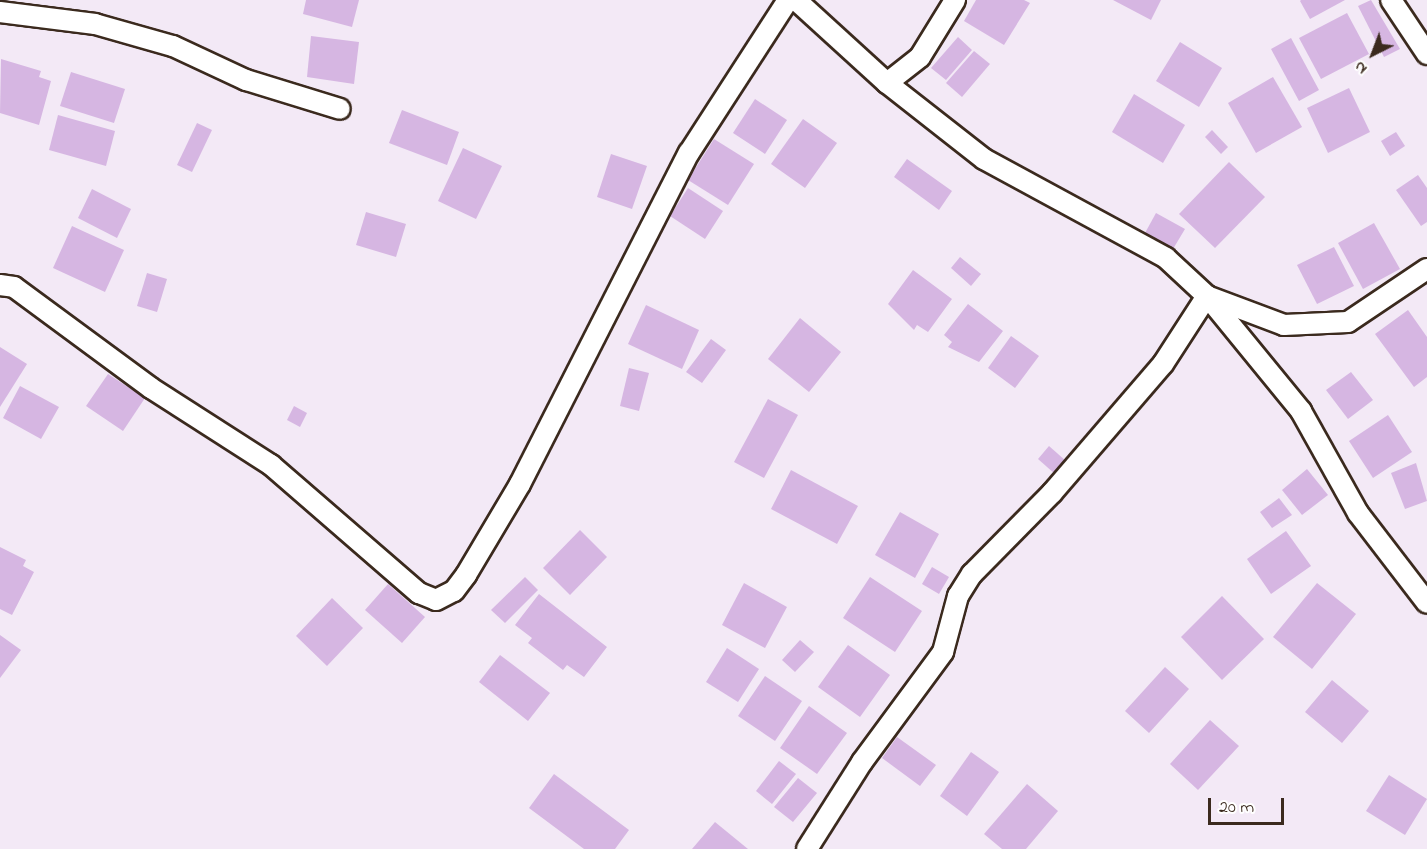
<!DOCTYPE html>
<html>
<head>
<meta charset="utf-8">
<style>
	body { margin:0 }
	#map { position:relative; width:1427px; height:849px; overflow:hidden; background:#f3e9f6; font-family:"Indie Flower",sans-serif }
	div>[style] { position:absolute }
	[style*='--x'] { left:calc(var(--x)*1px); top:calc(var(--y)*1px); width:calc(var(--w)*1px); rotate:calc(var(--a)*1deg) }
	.building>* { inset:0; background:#d6b6e2 }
	.roads { filter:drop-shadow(2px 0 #3b2a1e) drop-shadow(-2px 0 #3b2a1e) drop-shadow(0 2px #3b2a1e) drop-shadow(0 -2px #3b2a1e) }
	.minor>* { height:20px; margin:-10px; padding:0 10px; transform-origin:10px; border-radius:10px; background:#fff }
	span { translate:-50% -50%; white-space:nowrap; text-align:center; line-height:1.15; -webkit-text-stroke:5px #fff; paint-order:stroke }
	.north { position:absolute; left:1343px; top:24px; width:60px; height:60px; -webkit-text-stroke:4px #fff; paint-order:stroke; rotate:222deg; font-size:16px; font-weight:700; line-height:24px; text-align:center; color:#3b2a1e }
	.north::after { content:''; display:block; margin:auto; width:21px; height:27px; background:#3b2a1e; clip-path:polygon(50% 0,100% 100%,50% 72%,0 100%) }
	.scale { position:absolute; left:1208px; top:798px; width:76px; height:27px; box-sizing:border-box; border:3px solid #3b2a1e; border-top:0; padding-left:8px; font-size:18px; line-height:21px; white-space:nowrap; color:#3b2a1e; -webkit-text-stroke:4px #fff; paint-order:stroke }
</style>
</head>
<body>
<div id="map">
	<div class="building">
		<div style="clip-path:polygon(306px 0,359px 0,352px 27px,303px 14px)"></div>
		<div style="clip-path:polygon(976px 0,1024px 0,1030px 3px,1004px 45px,964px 21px)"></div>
		<div style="clip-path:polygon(1113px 0,1161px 0,1151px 20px)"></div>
		<div style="clip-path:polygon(1345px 0,1310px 19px,1300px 1px,1301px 0)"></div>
		<div style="clip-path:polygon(1371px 0,1400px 49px,1384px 57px,1358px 6px)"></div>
		<div style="clip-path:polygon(1347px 13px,1369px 54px,1321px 79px,1299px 38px)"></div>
		<div style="clip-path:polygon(311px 36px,359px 42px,354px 84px,307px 77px)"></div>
		<div style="clip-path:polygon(958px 37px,972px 50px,946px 80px,931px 68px)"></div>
		<div style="clip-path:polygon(1291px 38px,1319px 90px,1299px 101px,1271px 49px)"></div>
		<div style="clip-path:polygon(1180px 42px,1222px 68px,1199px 107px,1156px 81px)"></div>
		<div style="clip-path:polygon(974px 51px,990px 64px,962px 97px,946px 83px)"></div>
		<div style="clip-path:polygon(1px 59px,41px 71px,39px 77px,51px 81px,39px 125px,0 113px)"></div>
		<div style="clip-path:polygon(71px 72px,125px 89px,114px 123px,60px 106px)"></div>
		<div style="clip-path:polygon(1273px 77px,1302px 127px,1256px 153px,1228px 103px)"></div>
		<div style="clip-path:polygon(1349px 88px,1370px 132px,1328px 153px,1307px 108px)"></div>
		<div style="clip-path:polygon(1134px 94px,1185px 125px,1163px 163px,1112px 132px)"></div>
		<div style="clip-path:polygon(755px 99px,787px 120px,765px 154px,733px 133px)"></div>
		<div style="clip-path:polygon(402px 110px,459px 132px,447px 165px,389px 143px)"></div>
		<div style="clip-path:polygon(58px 115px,115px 131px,106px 166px,49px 150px)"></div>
		<div style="clip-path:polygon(803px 119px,837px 143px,805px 188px,771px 164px)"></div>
		<div style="clip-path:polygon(197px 123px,212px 130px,192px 172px,177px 165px)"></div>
		<div style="clip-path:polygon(1212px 130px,1228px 147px,1221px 154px,1205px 137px)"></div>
		<div style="clip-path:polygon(1396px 132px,1405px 146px,1390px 156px,1381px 141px)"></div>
		<div style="clip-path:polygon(714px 139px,754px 164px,728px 205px,688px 180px)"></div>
		<div style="clip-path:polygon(463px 148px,502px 166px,476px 219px,438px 201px)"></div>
		<div style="clip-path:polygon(611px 154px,647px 166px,632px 209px,597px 197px)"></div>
		<div style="clip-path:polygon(907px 159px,952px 191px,939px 210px,894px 177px)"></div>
		<div style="clip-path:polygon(1229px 162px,1265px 197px,1215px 248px,1179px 214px)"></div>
		<div style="clip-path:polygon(1418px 175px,1427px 188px,1427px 222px,1421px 226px,1396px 190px)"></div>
		<div style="clip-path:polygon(688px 188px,723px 211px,705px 239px,670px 216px)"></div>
		<div style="clip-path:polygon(92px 189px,131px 209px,117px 238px,78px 218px)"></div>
		<div style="clip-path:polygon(366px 212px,406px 224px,396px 257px,356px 245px)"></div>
		<div style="clip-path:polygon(1156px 213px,1185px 229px,1173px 249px,1145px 233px)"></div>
		<div style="clip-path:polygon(1374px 223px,1400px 269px,1363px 289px,1338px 243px)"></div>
		<div style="clip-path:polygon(72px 226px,124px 250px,105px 292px,53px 268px)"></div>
		<div style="clip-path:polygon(1334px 247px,1354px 286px,1317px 304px,1297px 265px)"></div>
		<div style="clip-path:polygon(960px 257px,981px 274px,971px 286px,951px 268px)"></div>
		<div style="clip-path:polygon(913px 270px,952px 299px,928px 332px,917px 325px,914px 330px,888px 304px)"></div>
		<div style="clip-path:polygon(147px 273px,167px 279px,157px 312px,137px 306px)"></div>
		<div style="clip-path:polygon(968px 304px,1003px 331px,979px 362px,948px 347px,952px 342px,944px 335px)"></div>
		<div style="clip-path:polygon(646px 305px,699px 330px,682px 369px,628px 344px)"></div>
		<div style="clip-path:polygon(1408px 310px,1427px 337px,1427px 377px,1414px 387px,1375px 334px)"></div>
		<div style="clip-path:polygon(800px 318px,841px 352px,809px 392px,768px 359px)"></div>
		<div style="clip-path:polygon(1011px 336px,1039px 356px,1015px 388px,988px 368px)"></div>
		<div style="clip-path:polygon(711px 339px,726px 350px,702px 383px,686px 372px)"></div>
		<div style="clip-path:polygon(0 347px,27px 364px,0 407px)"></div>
		<div style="clip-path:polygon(629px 368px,649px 373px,639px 411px,620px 406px)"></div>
		<div style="clip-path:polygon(1351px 372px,1373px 400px,1348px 419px,1326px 390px)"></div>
		<div style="clip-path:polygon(108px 374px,145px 398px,123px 431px,86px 406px)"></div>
		<div style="clip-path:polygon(20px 386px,59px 407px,41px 439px,3px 418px)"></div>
		<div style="clip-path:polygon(768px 399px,798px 415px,764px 478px,734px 462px)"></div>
		<div style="clip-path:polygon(294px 406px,307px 413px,300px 427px,287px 420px)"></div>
		<div style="clip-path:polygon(1388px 415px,1412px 452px,1373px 478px,1349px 441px)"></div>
		<div style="clip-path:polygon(1049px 446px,1066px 461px,1055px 474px,1038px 459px)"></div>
		<div style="clip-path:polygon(1416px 463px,1427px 501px,1405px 509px,1391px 473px)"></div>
		<div style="clip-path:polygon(1307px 469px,1328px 495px,1302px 515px,1282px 490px)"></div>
		<div style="clip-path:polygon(791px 470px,858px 506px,837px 544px,771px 509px)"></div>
		<div style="clip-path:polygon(1279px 498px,1292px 515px,1272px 528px,1260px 512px)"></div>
		<div style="clip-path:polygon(900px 512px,939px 534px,915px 578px,875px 555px)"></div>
		<div style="clip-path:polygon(580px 530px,607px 557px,570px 595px,543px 568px)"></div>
		<div style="clip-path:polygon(1286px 531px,1311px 566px,1271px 594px,1247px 559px)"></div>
		<div style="clip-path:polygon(0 547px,26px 560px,23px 566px,34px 572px,12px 615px,0 609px)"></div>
		<div style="clip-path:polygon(932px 567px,949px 577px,939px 594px,922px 584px)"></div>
		<div style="clip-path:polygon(525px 577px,538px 590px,505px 623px,491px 610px)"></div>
		<div style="clip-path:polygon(870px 577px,922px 611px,895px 652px,843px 618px)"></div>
		<div style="clip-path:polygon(744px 583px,787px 607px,765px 648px,722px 625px)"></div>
		<div style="clip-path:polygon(1317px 583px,1356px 614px,1312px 669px,1273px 637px)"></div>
		<div style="clip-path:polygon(388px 584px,425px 617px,402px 643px,365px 610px)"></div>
		<div style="clip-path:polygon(539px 594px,607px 647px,584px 677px,567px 665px,563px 670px,528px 643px,532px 638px,515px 625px)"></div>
		<div style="clip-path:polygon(1222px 596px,1264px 639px,1222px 680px,1181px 637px)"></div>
		<div style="clip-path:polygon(332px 598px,363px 628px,327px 666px,296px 636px)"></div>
		<div style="clip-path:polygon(0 635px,21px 650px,0 678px)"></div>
		<div style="clip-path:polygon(800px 640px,814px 652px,795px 672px,782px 660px)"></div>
		<div style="clip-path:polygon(848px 645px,890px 675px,860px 717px,818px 687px)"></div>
		<div style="clip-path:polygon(727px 648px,759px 669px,738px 702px,706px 682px)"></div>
		<div style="clip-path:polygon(500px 655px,550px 693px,528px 721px,479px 682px)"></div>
		<div style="clip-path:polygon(1165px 667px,1189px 689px,1149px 733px,1125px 711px)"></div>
		<div style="clip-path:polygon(765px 676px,802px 701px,775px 741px,738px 716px)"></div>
		<div style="clip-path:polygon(1332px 680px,1369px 711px,1342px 743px,1305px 712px)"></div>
		<div style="clip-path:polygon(809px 706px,847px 733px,817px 774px,780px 748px)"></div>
		<div style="clip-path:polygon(1210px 720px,1239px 746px,1198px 790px,1170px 764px)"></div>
		<div style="clip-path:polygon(897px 737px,936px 765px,920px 786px,882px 758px)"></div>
		<div style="clip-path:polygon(971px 752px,999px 772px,967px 816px,940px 796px)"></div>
		<div style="clip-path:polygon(779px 761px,796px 774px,772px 804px,756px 791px)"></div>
		<div style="clip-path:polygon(554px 774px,629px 830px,615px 849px,584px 849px,529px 808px)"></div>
		<div style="clip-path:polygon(1389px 775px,1427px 799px,1405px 835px,1366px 811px)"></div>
		<div style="clip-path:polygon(798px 778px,817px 793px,793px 822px,774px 807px)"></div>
		<div style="clip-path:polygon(1027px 784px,1058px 811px,1026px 849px,1002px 849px,984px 834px)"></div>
		<div style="clip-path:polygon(715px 822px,748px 849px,692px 849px)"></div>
	</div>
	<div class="roads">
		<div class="minor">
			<div style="--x:796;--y:0;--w:123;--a:42.4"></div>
			<div style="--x:887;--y:83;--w:123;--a:38.1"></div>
			<div style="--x:984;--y:159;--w:207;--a:28.5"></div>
			<div style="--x:1166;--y:258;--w:56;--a:42.8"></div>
			<div style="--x:1207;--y:296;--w:149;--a:50.7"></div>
			<div style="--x:1301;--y:411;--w:117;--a:60.8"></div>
			<div style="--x:1358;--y:513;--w:113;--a:52.5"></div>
			<div style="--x:1391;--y:0;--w:65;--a:56.3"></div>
			<div style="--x:0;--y:12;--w:96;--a:7.2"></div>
			<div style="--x:95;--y:24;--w:81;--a:15.8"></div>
			<div style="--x:173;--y:46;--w:81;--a:25"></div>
			<div style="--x:246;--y:80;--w:98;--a:17.1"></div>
			<div style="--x:887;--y:83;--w:42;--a:-38.2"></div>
			<div style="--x:920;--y:57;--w:67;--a:-58.4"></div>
			<div style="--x:0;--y:285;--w:14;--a:8"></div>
			<div style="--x:14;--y:287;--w:170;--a:36.4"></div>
			<div style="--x:151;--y:388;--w:143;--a:32.7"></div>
			<div style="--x:271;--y:465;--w:196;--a:40.9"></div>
			<div style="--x:419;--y:593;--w:18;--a:22"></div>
			<div style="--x:436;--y:600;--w:20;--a:-27"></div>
			<div style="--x:454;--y:591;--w:20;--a:-53"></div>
			<div style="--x:466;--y:575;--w:106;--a:-59.3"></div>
			<div style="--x:520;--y:484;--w:372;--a:-63"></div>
			<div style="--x:689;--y:153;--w:182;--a:-57.1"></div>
			<div style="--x:807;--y:849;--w:103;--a:-57.7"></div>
			<div style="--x:862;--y:762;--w:137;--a:-53.6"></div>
			<div style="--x:943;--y:652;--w:58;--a:-75"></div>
			<div style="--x:958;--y:596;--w:26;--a:-58"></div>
			<div style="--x:972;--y:574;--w:114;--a:-45.4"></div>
			<div style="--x:1052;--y:493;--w:170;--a:-49.3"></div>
			<div style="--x:1163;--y:364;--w:81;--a:-57.1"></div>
			<div style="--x:1207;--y:296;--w:82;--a:20.6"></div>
			<div style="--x:1284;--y:325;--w:64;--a:-2.7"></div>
			<div style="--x:1348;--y:322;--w:95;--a:-33.9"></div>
		</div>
	</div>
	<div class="north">N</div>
	<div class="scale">20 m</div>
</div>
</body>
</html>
